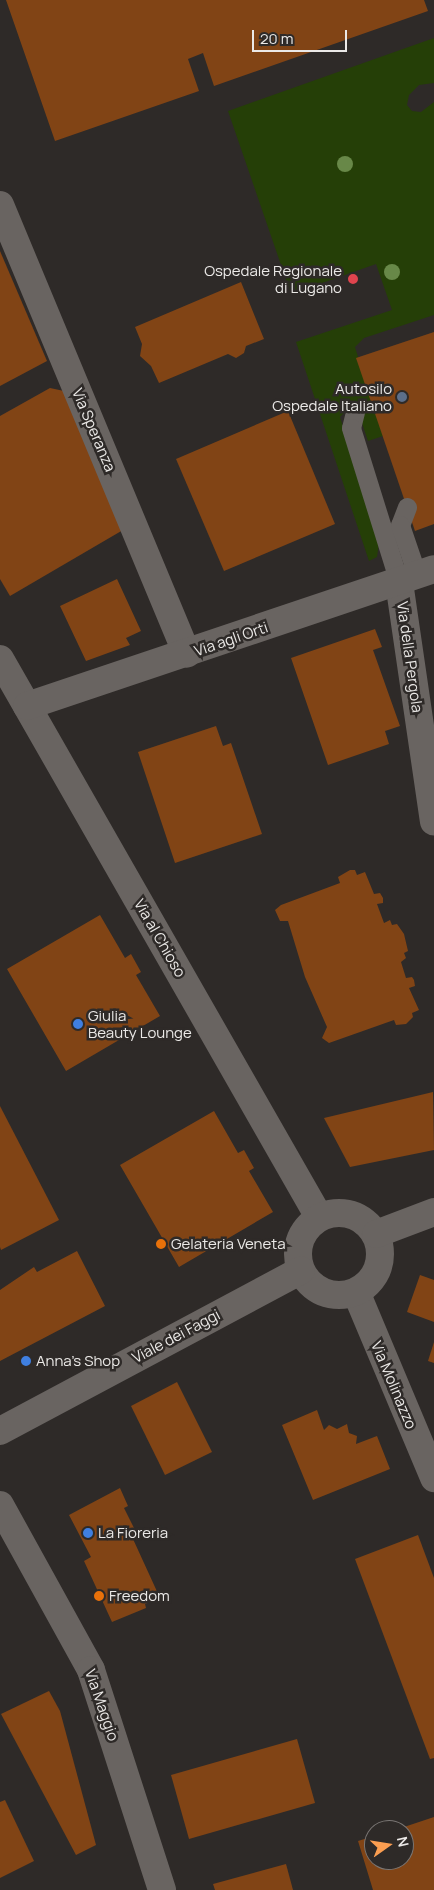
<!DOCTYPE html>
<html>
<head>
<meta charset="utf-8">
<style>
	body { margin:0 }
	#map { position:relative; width:434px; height:1890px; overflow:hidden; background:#2e2a28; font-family:Manrope,sans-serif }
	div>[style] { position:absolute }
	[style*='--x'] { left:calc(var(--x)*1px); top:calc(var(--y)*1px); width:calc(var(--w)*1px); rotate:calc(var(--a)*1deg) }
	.green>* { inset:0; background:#253f07 }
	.building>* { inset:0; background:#814415 }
	.service>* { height:19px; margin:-9.5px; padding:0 9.5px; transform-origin:9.5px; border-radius:9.5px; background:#696461 }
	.minor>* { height:28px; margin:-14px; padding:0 14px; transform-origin:14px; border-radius:14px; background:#696461 }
	.tertiary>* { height:28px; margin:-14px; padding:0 14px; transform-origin:14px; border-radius:14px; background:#696461 }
	.tertiary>.ring { margin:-14px; padding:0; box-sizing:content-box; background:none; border:28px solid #696461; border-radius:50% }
	.trees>* { width:16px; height:16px; margin:-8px; border-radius:50%; background:#688848 }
	.dots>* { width:14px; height:14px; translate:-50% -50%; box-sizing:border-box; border:2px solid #2e2a28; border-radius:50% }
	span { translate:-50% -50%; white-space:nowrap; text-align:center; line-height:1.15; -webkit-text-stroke:5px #2e2a28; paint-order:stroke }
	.poi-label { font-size:15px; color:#ebe9e7 }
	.right { translate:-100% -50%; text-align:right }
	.left { translate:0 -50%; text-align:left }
	.street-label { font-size:15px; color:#ebe9e7 }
	.north { position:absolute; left:364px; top:1820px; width:50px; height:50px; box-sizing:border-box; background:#2e2a28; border:1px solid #7a7674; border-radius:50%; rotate:77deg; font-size:14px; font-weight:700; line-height:20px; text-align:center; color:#ebe9e7 }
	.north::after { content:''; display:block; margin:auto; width:18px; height:22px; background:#fb9e51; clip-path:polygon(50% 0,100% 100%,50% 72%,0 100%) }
	.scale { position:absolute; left:252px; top:30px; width:95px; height:22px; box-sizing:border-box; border:2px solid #ebe9e7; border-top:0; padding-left:6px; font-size:15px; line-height:18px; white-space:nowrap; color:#ebe9e7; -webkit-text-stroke:4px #2e2a28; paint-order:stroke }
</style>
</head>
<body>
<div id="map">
	<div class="green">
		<div style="clip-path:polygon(434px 38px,434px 83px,419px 85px,409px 95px,407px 105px,412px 111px,421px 112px,434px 102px,434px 315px,364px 338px,355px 347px,383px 436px,368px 441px,360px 417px,348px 409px,340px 417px,379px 543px,377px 557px,369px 561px,296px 342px,392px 310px,376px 264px,291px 294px,228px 111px)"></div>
	</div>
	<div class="building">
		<div style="clip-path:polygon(6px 0,424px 0,428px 11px,214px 86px,203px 53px,188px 59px,199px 91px,55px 141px)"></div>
		<div style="clip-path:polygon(0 251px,47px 361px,0 386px)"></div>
		<div style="clip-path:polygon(241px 282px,264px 339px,246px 346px,244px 353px,236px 358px,228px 354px,159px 383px,151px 366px,140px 356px,142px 344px,135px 327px)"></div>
		<div style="clip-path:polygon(434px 332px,434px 524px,415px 531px,356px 358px)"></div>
		<div style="clip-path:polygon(50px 388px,64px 391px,123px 530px,10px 596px,0 579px,0 416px)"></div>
		<div style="clip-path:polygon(288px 411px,335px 524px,224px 571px,176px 459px)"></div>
		<div style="clip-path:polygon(117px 579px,141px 631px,126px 638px,130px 645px,86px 661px,60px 606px)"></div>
		<div style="clip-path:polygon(375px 629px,382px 647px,373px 650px,400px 726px,385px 731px,389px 744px,328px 765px,291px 658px)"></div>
		<div style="clip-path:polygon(216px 726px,223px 746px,231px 743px,262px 834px,175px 863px,138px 752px)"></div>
		<div style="clip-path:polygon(350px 870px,355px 870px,357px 875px,365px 872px,374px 894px,380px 893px,383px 898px,383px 903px,377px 904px,384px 923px,390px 920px,392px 925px,397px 924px,404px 934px,408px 951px,404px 953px,406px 958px,401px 962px,406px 978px,412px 977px,414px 980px,415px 986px,409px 988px,419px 1010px,412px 1013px,413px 1017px,406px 1024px,396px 1025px,394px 1020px,329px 1043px,322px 1038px,327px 1027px,305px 977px,288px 921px,280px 921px,275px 910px,281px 905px,340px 883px,338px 877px)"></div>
		<div style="clip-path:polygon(100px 915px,125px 958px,131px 954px,141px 972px,136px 975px,160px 1016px,66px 1071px,7px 969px)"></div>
		<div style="clip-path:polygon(433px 1092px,434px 1150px,350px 1167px,324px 1118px)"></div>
		<div style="clip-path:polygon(0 1106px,59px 1220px,1px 1250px,0 1247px)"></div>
		<div style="clip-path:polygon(214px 1111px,238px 1153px,244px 1150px,254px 1168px,249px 1171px,273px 1212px,179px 1267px,120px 1165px)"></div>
		<div style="clip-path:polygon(77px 1251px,105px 1306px,0 1361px,0 1290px,34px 1267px,37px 1272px)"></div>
		<div style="clip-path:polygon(420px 1275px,434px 1280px,434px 1322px,407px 1312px)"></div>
		<div style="clip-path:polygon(434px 1342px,434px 1363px,428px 1361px)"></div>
		<div style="clip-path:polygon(177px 1382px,212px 1452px,165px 1475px,131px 1406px)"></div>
		<div style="clip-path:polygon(317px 1410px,324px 1430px,329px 1425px,337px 1429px,347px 1424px,349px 1433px,357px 1436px,356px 1444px,377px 1436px,390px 1469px,313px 1500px,282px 1425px)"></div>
		<div style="clip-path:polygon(120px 1488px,128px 1506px,124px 1508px,138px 1536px,133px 1539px,160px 1598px,145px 1604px,146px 1608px,112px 1622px,84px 1561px,91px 1557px,69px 1515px)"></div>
		<div style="clip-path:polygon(418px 1535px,434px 1578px,434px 1758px,430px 1759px,355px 1559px)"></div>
		<div style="clip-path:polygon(49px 1691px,60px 1711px,96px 1845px,76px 1855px,1px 1714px)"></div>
		<div style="clip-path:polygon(297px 1739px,315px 1803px,189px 1839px,171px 1775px)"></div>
		<div style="clip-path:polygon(5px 1800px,34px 1861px,0 1878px,0 1802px)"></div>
		<div style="clip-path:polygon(434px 1817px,434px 1890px,373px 1890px,358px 1841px,374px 1836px,374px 1860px,404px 1860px,404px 1830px,395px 1830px)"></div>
		<div style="clip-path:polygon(286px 1864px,293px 1890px,215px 1890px,213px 1884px)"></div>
	</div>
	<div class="service">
		<div style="--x:355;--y:412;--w:16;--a:104"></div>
		<div style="--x:351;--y:428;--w:161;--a:72.7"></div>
		<div style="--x:407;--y:507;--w:19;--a:111"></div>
		<div style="--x:400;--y:525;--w:53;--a:71.2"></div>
	</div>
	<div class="minor">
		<div style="--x:0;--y:205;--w:486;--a:67.4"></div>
		<div style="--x:399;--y:582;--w:242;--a:81.7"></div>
		<div style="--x:0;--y:659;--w:643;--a:60.24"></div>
		<div style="--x:27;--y:706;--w:429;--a:-18.6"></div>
		<div style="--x:356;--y:1292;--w:202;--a:67.2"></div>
		<div style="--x:0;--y:1505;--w:188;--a:61.1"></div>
		<div style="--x:91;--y:1670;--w:231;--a:72.1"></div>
	</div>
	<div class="tertiary">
		<div class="ring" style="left:298px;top:1213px;width:54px;height:54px"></div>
		<div style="--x:376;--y:1234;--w:62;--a:-20.8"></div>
		<div style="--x:0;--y:1431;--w:341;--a:-28.1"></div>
	</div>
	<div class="trees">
		<div style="left:345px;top:164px"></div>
		<div style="left:392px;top:272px"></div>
	</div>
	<div class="dots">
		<div style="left:353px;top:279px;background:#e0444e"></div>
		<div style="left:402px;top:397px;background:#5c6f8a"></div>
		<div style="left:78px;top:1024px;background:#3f7fe0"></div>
		<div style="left:161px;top:1244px;background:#e8710a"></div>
		<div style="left:26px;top:1361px;background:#3f7fe0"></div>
		<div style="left:88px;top:1533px;background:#3f7fe0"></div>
		<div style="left:99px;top:1596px;background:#e8710a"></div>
	</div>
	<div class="poi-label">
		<span class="right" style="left:342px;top:279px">Ospedale Regionale<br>di Lugano</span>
		<span class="right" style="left:392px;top:397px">Autosilo<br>Ospedale Italiano</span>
		<span class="left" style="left:88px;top:1024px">Giulia<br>Beauty Lounge</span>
		<span class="left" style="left:171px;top:1244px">Gelateria Veneta</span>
		<span class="left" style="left:36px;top:1361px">Anna's Shop</span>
		<span class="left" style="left:98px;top:1533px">La Fioreria</span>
		<span class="left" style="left:109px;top:1596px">Freedom</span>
	</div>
	<div class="street-label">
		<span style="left:94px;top:430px;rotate:67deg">Via Speranza</span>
		<span style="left:231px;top:639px;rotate:-19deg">Via agli Orti</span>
		<span style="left:410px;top:657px;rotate:82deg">Via della Pergola</span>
		<span style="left:160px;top:938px;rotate:60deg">Via al Chioso</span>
		<span style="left:176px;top:1336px;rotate:-28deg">Viale dei Faggi</span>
		<span style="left:394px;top:1385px;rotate:67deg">Via Molinazzo</span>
		<span style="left:102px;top:1705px;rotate:71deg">Via Maggio</span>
	</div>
	<div class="north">N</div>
	<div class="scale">20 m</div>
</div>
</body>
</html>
